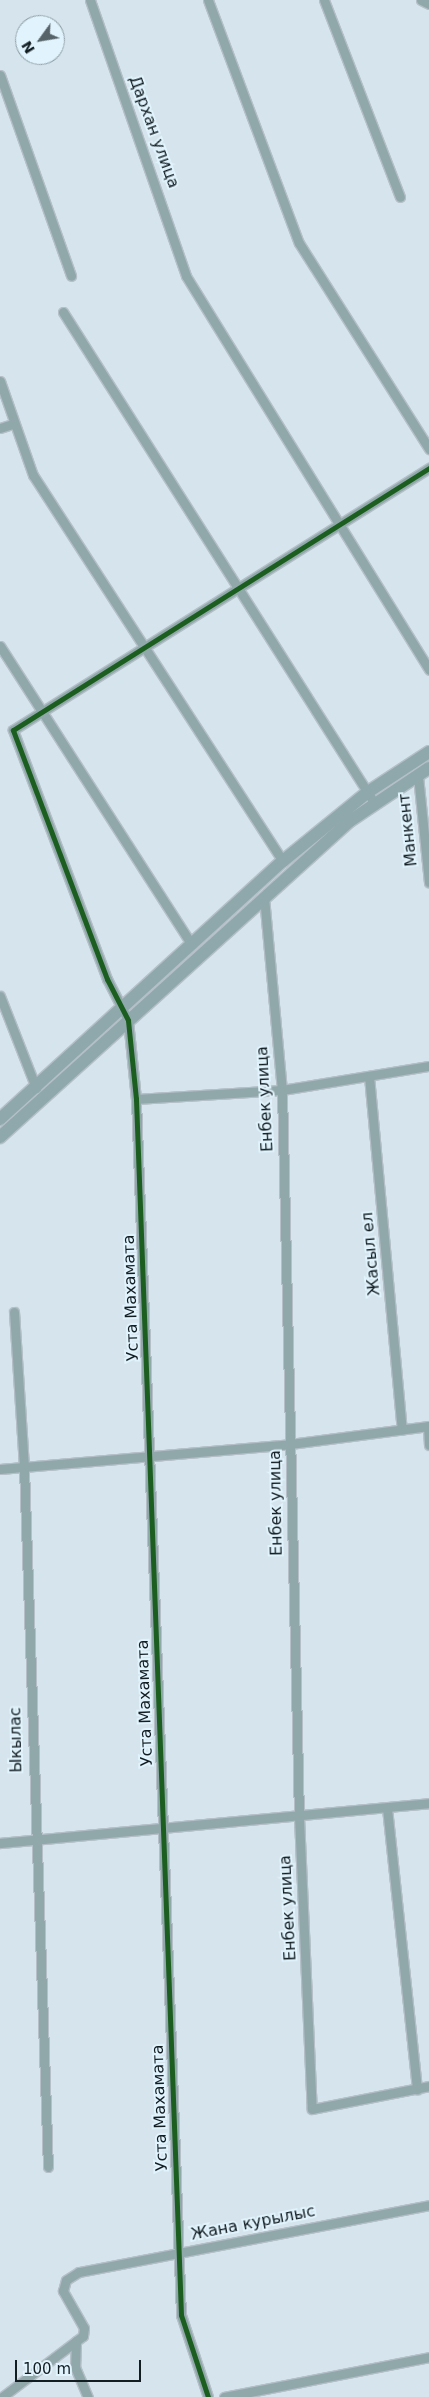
<!DOCTYPE html>
<html>
<head>
<meta charset="utf-8">
<style>
	body { margin:0 }
	#map { position:relative; width:429px; height:2397px; overflow:hidden; background:#d5e4ed; font-family:"DejaVu Sans",sans-serif }
	div>[style] { position:absolute }
	[style*='--x'] { left:calc(var(--x)*1px); top:calc(var(--y)*1px); width:calc(var(--w)*1px); rotate:calc(var(--a)*1deg) }
	.roads { filter:drop-shadow(1px 0 #b4bfc7) drop-shadow(-1px 0 #b4bfc7) drop-shadow(0 1px #b4bfc7) drop-shadow(0 -1px #b4bfc7) }
	.minor>* { height:9px; margin:-4.5px; padding:0 4.5px; transform-origin:4.5px; border-radius:4.5px; background:#91a8ab }
	.secondary>* { height:12px; margin:-6px; padding:0 6px; transform-origin:6px; border-radius:6px; background:#8fa8ab }
	.cycleway>* { height:5px; margin:-2.5px; padding:0 2.5px; transform-origin:2.5px; border-radius:2.5px; background:#1b5e20 }
	span { translate:-50% -50%; white-space:nowrap; text-align:center; line-height:1.15; -webkit-text-stroke:4px #e1f3fc; paint-order:stroke }
	.street-label { font-size:16px; color:#121d22 }
	.north { position:absolute; left:15px; top:15px; width:50px; height:50px; box-sizing:border-box; background:#e1f3fc; border:1px solid #8e9da5; border-radius:50%; rotate:238deg; font-size:14px; font-weight:700; line-height:20px; text-align:center; color:#121d22 }
	.north::after { content:''; display:block; margin:auto; width:18px; height:22px; background:#566369; clip-path:polygon(50% 0,100% 100%,50% 72%,0 100%) }
	.scale { position:absolute; left:15px; top:2360px; width:126px; height:22px; box-sizing:border-box; border:2px solid #121d22; border-top:0; padding-left:6px; font-size:15px; line-height:18px; white-space:nowrap; color:#121d22; -webkit-text-stroke:4px #e1f3fc; paint-order:stroke }
</style>
</head>
<body>
<div id="map">
	<div class="roads">
		<div class="minor">
			<div style="--x:90;--y:0;--w:292;--a:70.8"></div>
			<div style="--x:186;--y:276;--w:463;--a:58.3"></div>
			<div style="--x:208;--y:0;--w:259;--a:69.5"></div>
			<div style="--x:299;--y:243;--w:244;--a:57.7"></div>
			<div style="--x:324;--y:0;--w:211;--a:68.9"></div>
			<div style="--x:421;--y:0;--w:9;--a:27"></div>
			<div style="--x:0;--y:75;--w:213;--a:70.5"></div>
			<div style="--x:63;--y:312;--w:583;--a:57.62"></div>
			<div style="--x:0;--y:381;--w:100;--a:70.7"></div>
			<div style="--x:33;--y:475;--w:460;--a:57.1"></div>
			<div style="--x:0;--y:428;--w:13;--a:-18"></div>
			<div style="--x:0;--y:646;--w:355;--a:57.3"></div>
			<div style="--x:418;--y:776;--w:107;--a:84.1"></div>
			<div style="--x:264;--y:897;--w:194;--a:84.7"></div>
			<div style="--x:282;--y:1090;--w:727;--a:88.66"></div>
			<div style="--x:299;--y:1817;--w:292;--a:87.5"></div>
			<div style="--x:312;--y:2109;--w:119;--a:-11.1"></div>
			<div style="--x:0;--y:996;--w:99;--a:68.6"></div>
			<div style="--x:369;--y:1076;--w:355;--a:84.7"></div>
			<div style="--x:136;--y:1099;--w:146;--a:-3.5"></div>
			<div style="--x:282;--y:1090;--w:149;--a:-9.3"></div>
			<div style="--x:14;--y:1312;--w:155;--a:86.3"></div>
			<div style="--x:24;--y:1467;--w:700;--a:88.04"></div>
			<div style="--x:428;--y:1426;--w:19;--a:87"></div>
			<div style="--x:0;--y:1469;--w:291;--a:-4.9"></div>
			<div style="--x:290;--y:1444;--w:140;--a:-7.4"></div>
			<div style="--x:387;--y:1808;--w:283;--a:83.9"></div>
			<div style="--x:0;--y:1843;--w:431;--a:-5.3"></div>
			<div style="--x:76;--y:2341;--w:26;--a:92"></div>
			<div style="--x:75;--y:2367;--w:33;--a:67"></div>
			<div style="--x:2;--y:2397;--w:101;--a:-37"></div>
			<div style="--x:83;--y:2336;--w:8;--a:-83"></div>
			<div style="--x:84;--y:2328;--w:43;--a:-119.6"></div>
			<div style="--x:63;--y:2291;--w:11;--a:-75"></div>
			<div style="--x:66;--y:2280;--w:15;--a:-32"></div>
			<div style="--x:79;--y:2272;--w:356;--a:-10.8"></div>
			<div style="--x:208;--y:2397;--w:86;--a:-108.2"></div>
			<div style="--x:181;--y:2315;--w:1217;--a:-92.12"></div>
			<div style="--x:136;--y:1099;--w:79;--a:-95.8"></div>
			<div style="--x:128;--y:1020;--w:46;--a:-117.1"></div>
			<div style="--x:107;--y:979;--w:266;--a:-110.7"></div>
			<div style="--x:13;--y:730;--w:492;--a:-32.2"></div>
			<div style="--x:224;--y:2397;--w:209;--a:-11"></div>
		</div>
		<div class="secondary">
			<div style="--x:0;--y:1119;--w:383;--a:-42.4"></div>
			<div style="--x:283;--y:861;--w:109;--a:-39.1"></div>
			<div style="--x:368;--y:792;--w:73;--a:-33.3"></div>
			<div style="--x:0;--y:1137;--w:472;--a:-42.1"></div>
			<div style="--x:350;--y:821;--w:95;--a:-33.9"></div>
		</div>
	</div>
	<div class="cycleway">
		<div style="--x:208;--y:2397;--w:86;--a:-108.2"></div>
		<div style="--x:181;--y:2315;--w:1217;--a:-92.12"></div>
		<div style="--x:136;--y:1099;--w:79;--a:-95.8"></div>
		<div style="--x:128;--y:1020;--w:46;--a:-117.1"></div>
		<div style="--x:107;--y:979;--w:266;--a:-110.7"></div>
		<div style="--x:13;--y:730;--w:492;--a:-32.2"></div>
	</div>
	<div class="street-label">
		<span style="left:154px;top:132px;rotate:70deg">Дархан улица</span>
		<span style="left:408px;top:830px;rotate:-96deg">Манкент</span>
		<span style="left:265px;top:1099px;rotate:-93deg">Енбек улица</span>
		<span style="left:371px;top:1254px;rotate:-95deg">Жасыл ел</span>
		<span style="left:131px;top:1298px;rotate:-92deg">Уста Махамата</span>
		<span style="left:276px;top:1503px;rotate:-91deg">Енбек улица</span>
		<span style="left:145px;top:1703px;rotate:-92deg">Уста Махамата</span>
		<span style="left:16px;top:1740px;rotate:-91deg">Ыкылас</span>
		<span style="left:288px;top:1908px;rotate:-93deg">Енбек улица</span>
		<span style="left:160px;top:2108px;rotate:-92deg">Уста Махамата</span>
		<span style="left:253px;top:2223px;rotate:-11deg">Жана курылыс</span>
	</div>
	<div class="north">N</div>
	<div class="scale">100 m</div>
</div>
</body>
</html>
